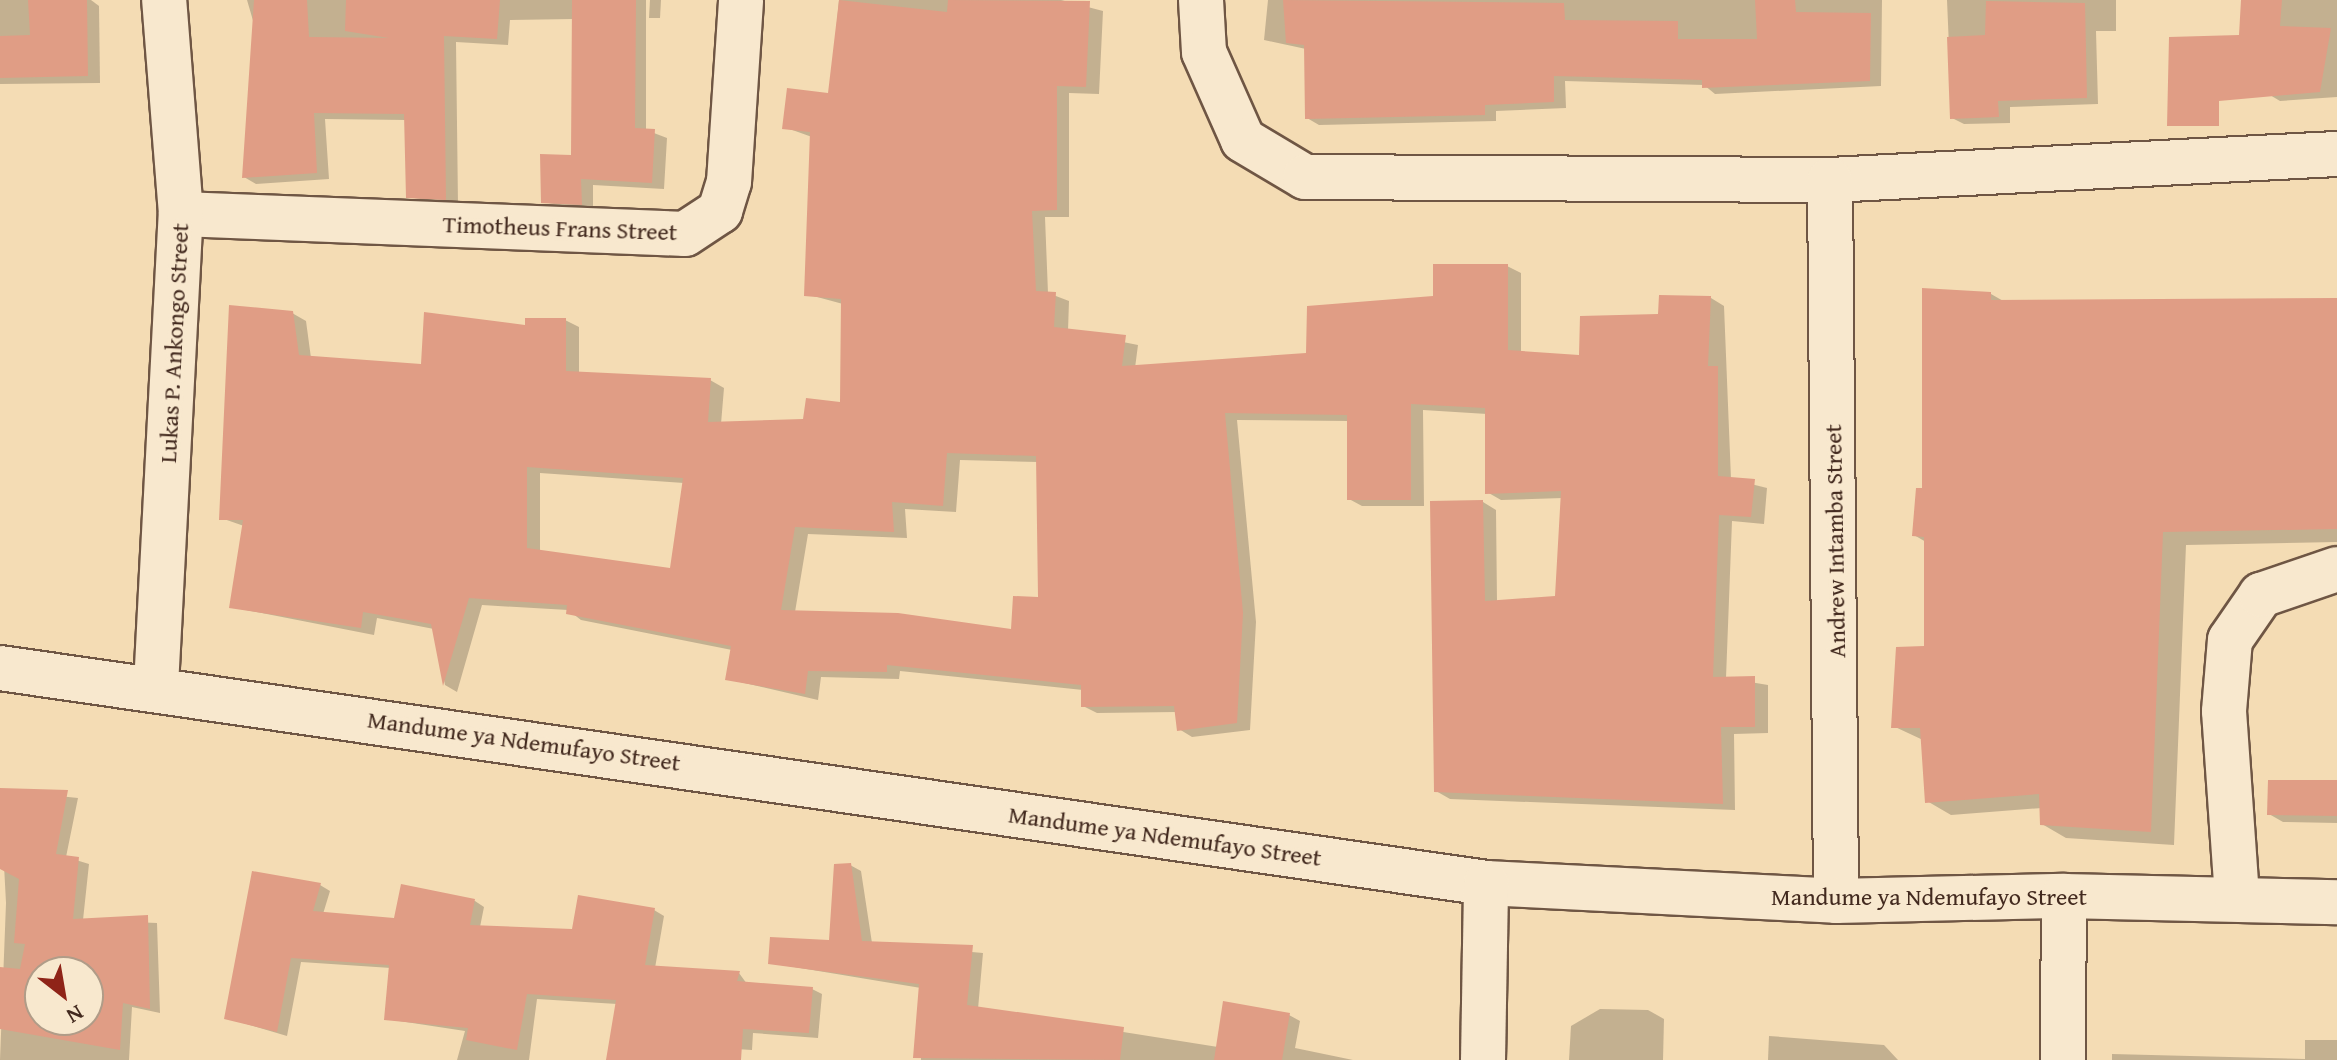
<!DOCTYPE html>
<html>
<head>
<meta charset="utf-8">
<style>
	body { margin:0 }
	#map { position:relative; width:2337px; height:1060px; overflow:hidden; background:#f4dcb4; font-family:"Gentium Book Plus",serif }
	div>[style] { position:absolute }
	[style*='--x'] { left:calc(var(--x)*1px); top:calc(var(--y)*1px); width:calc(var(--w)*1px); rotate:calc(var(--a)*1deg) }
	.shadow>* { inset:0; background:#0003 }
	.building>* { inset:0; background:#e09d85 }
	.roads { filter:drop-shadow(2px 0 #6f5644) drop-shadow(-2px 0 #6f5644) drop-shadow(0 2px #6f5644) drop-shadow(0 -2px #6f5644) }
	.minor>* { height:44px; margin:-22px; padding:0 22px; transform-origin:22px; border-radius:22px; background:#f8e8ce }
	span { translate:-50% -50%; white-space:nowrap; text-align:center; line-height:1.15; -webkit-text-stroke:7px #f8e8ce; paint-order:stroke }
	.street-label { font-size:24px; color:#432a1f }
	.north { position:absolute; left:24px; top:956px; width:80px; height:80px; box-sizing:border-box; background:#f8e8ce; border:2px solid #b09c88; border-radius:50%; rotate:149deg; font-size:22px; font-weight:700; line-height:32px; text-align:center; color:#432a1f }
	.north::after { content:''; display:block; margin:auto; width:28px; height:36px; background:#8f2418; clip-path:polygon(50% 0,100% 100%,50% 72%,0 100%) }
</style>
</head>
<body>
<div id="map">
	<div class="shadow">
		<div style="clip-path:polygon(0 0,91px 0,99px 6px,100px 83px,0 84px)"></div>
		<div style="clip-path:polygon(247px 0,646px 0,646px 130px,667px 138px,664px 189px,593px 185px,593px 211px,543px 202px,573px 157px,574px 19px,510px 20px,508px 45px,456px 42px,458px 205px,408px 197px,406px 120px,325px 119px,329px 179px,256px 184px,244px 177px,254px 24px)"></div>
		<div style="clip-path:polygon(650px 0,661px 0,660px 18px,649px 18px)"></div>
		<div style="clip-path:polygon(evenodd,839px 0,1061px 0,1103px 11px,1099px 94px,1069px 93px,1069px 217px,1045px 217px,1048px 293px,1069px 301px,1068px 331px,1138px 345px,1135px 368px,1308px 355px,1507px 266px,1521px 273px,1521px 353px,1581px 357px,1660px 316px,1711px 298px,1724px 306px,1731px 479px,1767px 488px,1764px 524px,1732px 521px,1726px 678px,1768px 685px,1768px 733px,1734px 734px,1735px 810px,1450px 799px,1436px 791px,1483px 502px,1496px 510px,1497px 602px,1557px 598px,1563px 498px,1501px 500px,1487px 492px,1487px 414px,1423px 410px,1424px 506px,1362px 506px,1349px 499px,1349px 421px,1237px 420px,1256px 622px,1250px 730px,1192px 737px,1179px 729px,1177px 712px,1097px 713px,1083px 706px,1083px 690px,900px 671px,899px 679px,821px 677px,818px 700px,727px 679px,732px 650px,581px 620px,568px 610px,482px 605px,457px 692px,445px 685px,434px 629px,377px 618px,374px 635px,231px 607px,244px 526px,221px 518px,292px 313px,306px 321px,311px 358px,423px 366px,565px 320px,579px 327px,579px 374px,710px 380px,724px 388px,721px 424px,804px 421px,842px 404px,843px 304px,806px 294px,812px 137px,784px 127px,830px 96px,839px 0,960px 460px,1038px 462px,1040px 599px,1013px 631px,795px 612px,808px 534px,907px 538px,905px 509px,956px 512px,960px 460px,839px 0,540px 473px,684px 483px,671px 570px,540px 552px,540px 473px)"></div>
		<div style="clip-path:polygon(1268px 0,1882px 0,1881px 86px,1715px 94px,1704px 85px,1565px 81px,1566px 108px,1496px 111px,1496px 121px,1319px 125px,1307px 118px,1306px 49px,1264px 40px)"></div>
		<div style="clip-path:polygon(1947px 0,2116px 0,2116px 31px,2096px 31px,2098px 104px,2010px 107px,2010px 123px,1964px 124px,1952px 118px)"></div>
		<div style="clip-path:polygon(2271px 0,2337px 0,2337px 97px,2280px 101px,2270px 95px)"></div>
		<div style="clip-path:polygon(1991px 294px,2005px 302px,2337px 300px,2337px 542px,2186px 545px,2174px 845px,2066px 838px,2042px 824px,2042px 808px,1951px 815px,1927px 801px,1923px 740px,1893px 726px,1926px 647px,1926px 542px,1914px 535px,1924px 490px)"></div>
		<div style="clip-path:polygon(2337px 782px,2337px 823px,2283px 822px,2269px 814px)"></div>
		<div style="clip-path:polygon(evenodd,0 790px,78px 798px,66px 857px,89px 864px,83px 920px,157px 923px,160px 1013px,132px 1007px,129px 1060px,0 1060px,6px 903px,0 790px,40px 972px,88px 972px,88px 1020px,40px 1020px,40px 972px)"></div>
		<div style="clip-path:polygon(850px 865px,861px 871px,872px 943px,983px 953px,978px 1009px,1218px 1047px,1289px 1015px,1300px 1021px,1295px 1048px,1353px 1060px,921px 1060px,921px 988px,770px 963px,831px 942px)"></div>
		<div style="clip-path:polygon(320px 885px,330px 891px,323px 914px,396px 920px,402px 886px,475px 901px,484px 907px,480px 927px,574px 931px,654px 910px,664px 916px,655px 968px,739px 973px,747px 984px,812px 989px,822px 994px,818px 1038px,753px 1033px,752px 1050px,670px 1045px,668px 1060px,608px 1060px,617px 1004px,537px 999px,529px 1060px,457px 1060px,465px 1031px,386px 1019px,391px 968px,301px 962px,287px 1036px,226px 1018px)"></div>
		<div style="clip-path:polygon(1600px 1009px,1648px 1010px,1664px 1019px,1663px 1060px,1569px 1060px,1571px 1026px)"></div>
		<div style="clip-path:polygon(1769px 1036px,1884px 1045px,1898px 1060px,1768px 1060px)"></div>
		<div style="clip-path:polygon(2305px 1040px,2337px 1040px,2337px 1060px,2112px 1060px,2112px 1054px,2305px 1059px)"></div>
	</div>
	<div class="building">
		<div style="clip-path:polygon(28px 0,87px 0,88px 76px,0 78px,0 36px,30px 35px)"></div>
		<div style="clip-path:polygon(254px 0,307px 0,309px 37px,389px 38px,345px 31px,346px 0,500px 0,497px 39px,444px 36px,446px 200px,406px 198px,404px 114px,314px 113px,317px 173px,242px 178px)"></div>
		<div style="clip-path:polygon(572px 0,636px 0,635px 128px,655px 129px,652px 183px,581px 179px,582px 205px,541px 203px,540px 154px,571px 155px)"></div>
		<div style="clip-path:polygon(evenodd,839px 0,947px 12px,948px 0,1090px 1px,1086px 87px,1057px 86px,1057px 210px,1032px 211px,1036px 291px,1056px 292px,1054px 327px,1126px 335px,1122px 366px,1306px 353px,1307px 306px,1433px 296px,1433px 264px,1508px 264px,1508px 350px,1579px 355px,1580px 316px,1658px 314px,1659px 295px,1711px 296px,1708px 366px,1718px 366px,1718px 476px,1755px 479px,1751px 517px,1719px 515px,1713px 677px,1755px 676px,1755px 727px,1721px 727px,1723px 804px,1434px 792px,1430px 501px,1483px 500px,1485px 601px,1555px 596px,1561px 491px,1485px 494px,1485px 408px,1411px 404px,1411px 500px,1347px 500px,1347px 415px,1225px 413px,1243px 613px,1237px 723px,1177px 731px,1174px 706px,1081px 707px,1081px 685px,887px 665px,887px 672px,808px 671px,805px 694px,725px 680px,731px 646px,566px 614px,567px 605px,469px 598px,443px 686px,431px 624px,363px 612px,361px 628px,229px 608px,243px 520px,219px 520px,229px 305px,293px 311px,299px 355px,421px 364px,424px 312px,525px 325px,525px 318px,566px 318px,566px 371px,711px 378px,708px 422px,803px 419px,806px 398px,840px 402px,841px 299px,804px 296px,810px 132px,782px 129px,787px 88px,828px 93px,839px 0,947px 453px,1036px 456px,1038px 597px,1013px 596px,1011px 629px,898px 613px,781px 610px,795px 527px,894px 532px,892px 502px,943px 506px,947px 453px,839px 0,527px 467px,683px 478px,670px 568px,527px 548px,527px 467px)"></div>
		<div style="clip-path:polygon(1283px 0,1564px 3px,1565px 20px,1678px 21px,1678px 39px,1757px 39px,1755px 0,1795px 0,1796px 12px,1871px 13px,1870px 81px,1702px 88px,1702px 80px,1554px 76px,1554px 102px,1485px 105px,1485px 115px,1305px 119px,1304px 45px,1286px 43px)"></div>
		<div style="clip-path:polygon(2241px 0,2282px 0,2280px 26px,2331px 28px,2320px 92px,2219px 101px,2219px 126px,2167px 126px,2169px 37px,2239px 35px)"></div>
		<div style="clip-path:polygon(1986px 1px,2085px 3px,2087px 98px,1998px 101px,1999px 117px,1950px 119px,1947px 37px,1985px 35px)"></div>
		<div style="clip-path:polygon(1922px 288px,1991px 292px,1991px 300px,2337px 298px,2337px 529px,2163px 532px,2151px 832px,2040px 825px,2039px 794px,1925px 803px,1920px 728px,1891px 728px,1896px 647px,1924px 646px,1924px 537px,1912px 536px,1916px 488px,1922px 488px)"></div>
		<div style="clip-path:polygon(2268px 780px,2337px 780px,2337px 816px,2267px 815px)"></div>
		<div style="clip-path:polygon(evenodd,0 788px,68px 790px,56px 854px,79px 857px,73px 919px,148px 915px,150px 1009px,123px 1003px,120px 1050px,0 1029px,0 967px,20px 969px,25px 944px,14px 943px,19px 879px,0 869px,0 788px,40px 972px,88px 972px,88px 1020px,40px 1020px,40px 972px)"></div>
		<div style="clip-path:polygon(851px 863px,862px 941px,973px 945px,967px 1005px,1124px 1027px,1120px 1060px,913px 1058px,919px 984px,768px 964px,770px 937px,829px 940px,834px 864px)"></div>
		<div style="clip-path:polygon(252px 871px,321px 883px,313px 911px,394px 918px,401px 884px,475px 899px,470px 925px,572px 929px,578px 895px,655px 908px,645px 965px,740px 971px,737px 981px,813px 987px,809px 1033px,743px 1029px,741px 1060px,606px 1060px,616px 1000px,527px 994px,517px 1050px,466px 1040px,468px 1028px,384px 1020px,389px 965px,291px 958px,277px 1032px,224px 1019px)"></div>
		<div style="clip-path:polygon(1223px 1001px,1290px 1013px,1282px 1060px,1214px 1060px)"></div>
	</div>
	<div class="roads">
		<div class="minor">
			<div style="--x:1201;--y:0;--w:52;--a:86.7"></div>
			<div style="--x:1204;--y:52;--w:96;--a:66.1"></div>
			<div style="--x:1243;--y:140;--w:72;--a:30.8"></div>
			<div style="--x:1305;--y:177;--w:525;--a:0.33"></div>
			<div style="--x:1830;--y:180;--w:508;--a:-2.94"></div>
			<div style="--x:1830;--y:180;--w:721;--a:89.52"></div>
			<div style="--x:181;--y:214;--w:504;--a:2.27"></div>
			<div style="--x:685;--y:234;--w:42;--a:-33.3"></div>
			<div style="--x:720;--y:211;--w:30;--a:-73"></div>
			<div style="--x:729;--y:182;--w:182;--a:-86.2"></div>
			<div style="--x:0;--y:668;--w:1501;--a:8.23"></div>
			<div style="--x:1486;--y:883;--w:350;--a:2.9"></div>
			<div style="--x:1836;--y:901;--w:228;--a:-1.3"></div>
			<div style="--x:2064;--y:896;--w:273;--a:1.3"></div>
			<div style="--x:156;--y:686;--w:473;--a:-87"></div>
			<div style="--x:181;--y:214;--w:215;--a:-94.5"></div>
			<div style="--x:2237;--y:897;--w:186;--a:-94"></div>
			<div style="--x:2224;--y:711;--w:71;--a:-85.2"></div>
			<div style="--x:2230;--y:640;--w:55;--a:-55.4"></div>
			<div style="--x:2261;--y:595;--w:80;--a:-18.9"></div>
			<div style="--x:1483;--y:1060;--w:177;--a:-89"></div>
			<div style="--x:2063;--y:1060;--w:164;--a:-89.7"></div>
		</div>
	</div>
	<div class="street-label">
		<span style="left:560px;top:228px;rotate:2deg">Timotheus Frans Street</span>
		<span style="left:174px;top:343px;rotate:-87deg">Lukas P. Ankongo Street</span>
		<span style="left:1835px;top:541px;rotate:-91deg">Andrew Intamba Street</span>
		<span style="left:524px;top:741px;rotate:8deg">Mandume ya Ndemufayo Street</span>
		<span style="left:1165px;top:836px;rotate:8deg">Mandume ya Ndemufayo Street</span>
		<span style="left:1929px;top:897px">Mandume ya Ndemufayo Street</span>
	</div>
	<div class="north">N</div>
</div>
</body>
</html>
